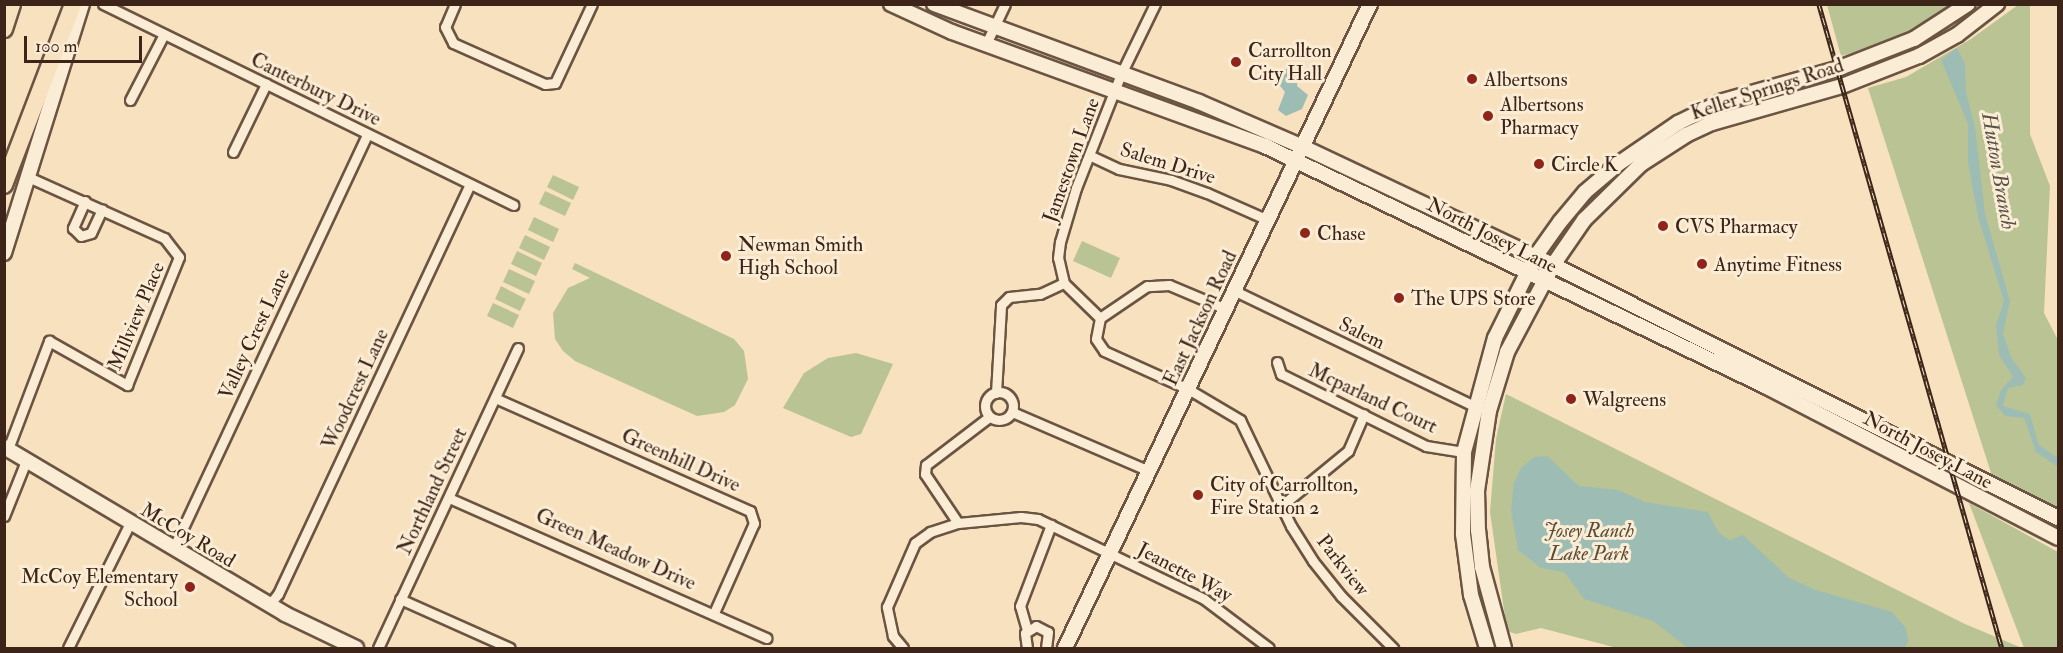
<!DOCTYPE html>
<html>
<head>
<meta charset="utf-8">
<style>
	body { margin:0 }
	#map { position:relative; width:2063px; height:653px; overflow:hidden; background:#f7e1bf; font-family:"IM FELL Double Pica",serif }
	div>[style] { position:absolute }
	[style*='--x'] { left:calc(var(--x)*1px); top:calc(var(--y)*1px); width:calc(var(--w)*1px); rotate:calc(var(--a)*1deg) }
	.green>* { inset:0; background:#bac394 }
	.water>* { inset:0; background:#9dbdb4 }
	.roads { filter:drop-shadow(2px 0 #6b5442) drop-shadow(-2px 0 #6b5442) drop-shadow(0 2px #6b5442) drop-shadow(0 -2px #6b5442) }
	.street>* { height:9px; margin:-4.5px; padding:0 4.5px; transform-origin:4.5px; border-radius:4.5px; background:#faecd5 }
	.street>.ring { margin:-4.5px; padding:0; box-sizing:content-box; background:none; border:9px solid #faecd5; border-radius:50% }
	.secondary>* { height:14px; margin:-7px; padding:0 7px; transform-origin:7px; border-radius:7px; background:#faecd5 }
	.highway>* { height:16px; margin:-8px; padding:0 8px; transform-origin:8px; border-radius:8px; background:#f7e1bf }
	.rail>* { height:4.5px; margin-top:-2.25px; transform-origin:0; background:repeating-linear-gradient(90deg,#faecd5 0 7px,#3c2518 0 14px); box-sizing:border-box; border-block:2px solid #3c2518 }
	.dots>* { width:16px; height:16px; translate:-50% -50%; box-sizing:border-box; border:3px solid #faecd5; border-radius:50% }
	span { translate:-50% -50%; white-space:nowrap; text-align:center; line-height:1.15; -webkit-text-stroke:6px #faecd5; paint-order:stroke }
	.poi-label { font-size:20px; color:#3c2518 }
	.left { translate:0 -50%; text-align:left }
	.right { translate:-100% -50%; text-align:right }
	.street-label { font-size:20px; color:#3c2518 }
	.park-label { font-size:20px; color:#5c4c37; font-style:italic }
	.water-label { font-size:21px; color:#595347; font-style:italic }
	.frame { position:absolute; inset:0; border:6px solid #3c2518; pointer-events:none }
	.scale { position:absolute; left:24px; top:36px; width:118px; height:27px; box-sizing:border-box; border:3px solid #3c2518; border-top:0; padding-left:8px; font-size:18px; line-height:21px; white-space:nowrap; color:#3c2518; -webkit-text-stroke:4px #faecd5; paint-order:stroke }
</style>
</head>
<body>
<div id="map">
	<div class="green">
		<div style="clip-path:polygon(1827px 5px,1951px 5px,1935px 19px,1885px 44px,1841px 56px)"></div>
		<div style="clip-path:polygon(2018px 5px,2030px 5px,2030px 134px,2050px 186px,2044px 313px,2058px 340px,2058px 508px,1992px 476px,1868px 88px,1906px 77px,1971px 39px)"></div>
		<div style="clip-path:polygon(553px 175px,579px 187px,573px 200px,547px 187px)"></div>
		<div style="clip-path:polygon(545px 191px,571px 203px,565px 216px,539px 204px)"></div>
		<div style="clip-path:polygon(534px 217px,559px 229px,553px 242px,528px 230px)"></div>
		<div style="clip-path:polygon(525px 235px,550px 247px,544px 260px,519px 248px)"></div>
		<div style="clip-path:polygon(1082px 241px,1120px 258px,1111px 278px,1073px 261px)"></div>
		<div style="clip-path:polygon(517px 251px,542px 263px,536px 276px,511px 264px)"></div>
		<div style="clip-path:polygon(575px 263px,734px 339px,744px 351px,748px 379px,735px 405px,724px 412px,697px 416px,575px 361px,563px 351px,555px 339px,553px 313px,568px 288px,590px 278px,572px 269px)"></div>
		<div style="clip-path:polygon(509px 269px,535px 281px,529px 294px,503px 282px)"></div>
		<div style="clip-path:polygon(501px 286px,526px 299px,520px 311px,495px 299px)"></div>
		<div style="clip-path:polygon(493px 303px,519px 315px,513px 328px,487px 316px)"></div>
		<div style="clip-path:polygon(856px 353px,893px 364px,861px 434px,851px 437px,783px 408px,804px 373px,828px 358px)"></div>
		<div style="clip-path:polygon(1506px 394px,1965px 624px,2022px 648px,1617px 648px,1541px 628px,1516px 634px,1507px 631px,1490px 512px,1496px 439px)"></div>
		<div style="clip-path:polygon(1969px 503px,2058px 552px,2058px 648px,2024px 648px)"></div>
	</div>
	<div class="water">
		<div style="clip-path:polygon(1957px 48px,1965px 64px,1966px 92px,1975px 127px,1985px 214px,2010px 301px,2003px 333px,2011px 357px,2026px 378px,2023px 385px,2008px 388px,2003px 406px,2030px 414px,2039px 445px,2058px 458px,2058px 467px,2036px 452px,2024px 418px,2005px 416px,1996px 405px,2001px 390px,2013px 377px,1999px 355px,1996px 325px,2004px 301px,1978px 217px,1968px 162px,1968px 124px,1941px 60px)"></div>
		<div style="clip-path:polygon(1294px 66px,1299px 69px,1297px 86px,1308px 95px,1302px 109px,1286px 116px,1278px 110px,1285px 92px,1276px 81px,1280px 71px)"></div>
		<div style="clip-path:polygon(1547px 456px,1579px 486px,1618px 490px,1645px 502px,1708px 512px,1719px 533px,1730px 540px,1743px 535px,1789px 578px,1816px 590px,1892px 612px,1906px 628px,1908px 641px,1905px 648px,1688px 648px,1653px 621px,1584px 599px,1564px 572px,1541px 568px,1518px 550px,1511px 511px,1514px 483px,1521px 468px,1534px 457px)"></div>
	</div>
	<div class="roads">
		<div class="street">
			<div style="--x:103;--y:4;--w:457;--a:26.1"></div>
			<div style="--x:455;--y:4;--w:25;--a:113"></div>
			<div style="--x:445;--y:27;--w:18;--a:63"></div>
			<div style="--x:453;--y:43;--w:101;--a:24"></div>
			<div style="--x:545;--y:84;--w:10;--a:-6"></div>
			<div style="--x:555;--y:83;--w:87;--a:-64.9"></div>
			<div style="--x:986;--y:44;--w:44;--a:-64.6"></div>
			<div style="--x:130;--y:100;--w:74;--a:-62.7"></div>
			<div style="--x:233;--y:152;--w:76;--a:-64.1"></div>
			<div style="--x:1091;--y:156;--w:31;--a:25"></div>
			<div style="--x:1119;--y:169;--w:53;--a:11.9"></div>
			<div style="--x:1171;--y:180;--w:38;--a:20"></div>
			<div style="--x:1207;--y:193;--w:67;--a:23.9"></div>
			<div style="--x:85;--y:201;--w:30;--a:114"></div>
			<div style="--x:73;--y:228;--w:11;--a:45"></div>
			<div style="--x:81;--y:236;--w:10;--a:-17"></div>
			<div style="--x:91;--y:233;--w:26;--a:-65"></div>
			<div style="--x:1235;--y:291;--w:265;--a:25.7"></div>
			<div style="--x:1226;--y:309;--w:62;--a:-157.2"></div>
			<div style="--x:1169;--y:285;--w:22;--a:177"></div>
			<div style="--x:1147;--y:286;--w:57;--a:145.8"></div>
			<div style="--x:1100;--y:318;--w:21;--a:101"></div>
			<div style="--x:1096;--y:339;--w:14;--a:56"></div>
			<div style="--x:1104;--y:351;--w:92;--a:24.3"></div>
			<div style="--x:1188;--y:389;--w:61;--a:30.8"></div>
			<div style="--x:1240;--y:420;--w:118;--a:64.3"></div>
			<div style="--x:1291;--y:526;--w:41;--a:57.8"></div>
			<div style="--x:1313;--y:561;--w:45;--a:51.3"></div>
			<div style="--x:1341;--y:596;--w:74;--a:45"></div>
			<div style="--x:1100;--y:318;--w:50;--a:-135.8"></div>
			<div style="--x:1064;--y:283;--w:26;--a:-103"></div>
			<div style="--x:1058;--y:258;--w:16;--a:-83"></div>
			<div style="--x:1060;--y:242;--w:56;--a:-73.5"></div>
			<div style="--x:1076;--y:188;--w:123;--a:-68.5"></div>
			<div style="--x:1121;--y:74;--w:78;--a:-64.1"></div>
			<div style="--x:1277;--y:362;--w:13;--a:72"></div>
			<div style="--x:1281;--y:374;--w:162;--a:26.4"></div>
			<div style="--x:1426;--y:446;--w:38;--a:9"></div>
			<div class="ring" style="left:985px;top:392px;width:19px;height:19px"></div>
			<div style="--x:996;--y:393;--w:88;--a:-86.7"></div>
			<div style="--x:1001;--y:305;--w:11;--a:-45"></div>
			<div style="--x:1009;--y:297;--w:31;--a:-6"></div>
			<div style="--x:1040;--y:294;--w:26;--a:-25"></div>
			<div style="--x:495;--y:398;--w:279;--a:23.9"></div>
			<div style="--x:750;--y:511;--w:13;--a:72"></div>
			<div style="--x:754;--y:523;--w:98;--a:114"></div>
			<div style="--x:1012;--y:412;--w:149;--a:23.3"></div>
			<div style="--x:8;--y:449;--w:116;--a:-69.2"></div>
			<div style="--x:49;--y:341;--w:90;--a:29.4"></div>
			<div style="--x:127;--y:385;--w:138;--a:-67.9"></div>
			<div style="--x:179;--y:257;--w:24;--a:-128"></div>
			<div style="--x:164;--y:238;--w:149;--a:-155.8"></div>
			<div style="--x:449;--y:498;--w:347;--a:23.8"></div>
			<div style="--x:1281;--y:506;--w:87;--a:-39.4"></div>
			<div style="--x:1348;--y:451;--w:40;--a:-66.6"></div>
			<div style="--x:4;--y:516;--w:59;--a:-68.2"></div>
			<div style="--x:958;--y:523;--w:59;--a:-124"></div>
			<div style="--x:925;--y:474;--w:9;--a:-84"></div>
			<div style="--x:926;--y:465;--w:79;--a:-37.3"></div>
			<div style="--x:173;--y:549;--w:458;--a:-64.9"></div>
			<div style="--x:400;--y:599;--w:120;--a:24"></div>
			<div style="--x:269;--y:605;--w:14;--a:-51"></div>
			<div style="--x:278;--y:594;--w:452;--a:-64.9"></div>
			<div style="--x:1027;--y:630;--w:25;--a:-106"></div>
			<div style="--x:1020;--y:606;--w:87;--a:-69.1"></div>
			<div style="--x:68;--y:648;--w:140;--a:-63.6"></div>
			<div style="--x:378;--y:648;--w:331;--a:-65"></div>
			<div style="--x:903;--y:648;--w:16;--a:-130"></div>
			<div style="--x:893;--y:636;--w:30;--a:-102"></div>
			<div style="--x:887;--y:607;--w:70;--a:-66.4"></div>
			<div style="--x:915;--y:543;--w:19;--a:-36"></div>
			<div style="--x:930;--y:532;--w:29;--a:-18"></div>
			<div style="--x:958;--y:523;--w:63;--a:-5.4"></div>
			<div style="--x:1021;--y:517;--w:17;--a:7"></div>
			<div style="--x:1038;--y:519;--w:184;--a:25.7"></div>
			<div style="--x:1204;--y:599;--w:81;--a:37"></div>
			<div style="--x:1027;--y:648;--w:15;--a:-98"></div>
			<div style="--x:1025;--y:633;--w:13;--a:-32"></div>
			<div style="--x:1036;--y:626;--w:13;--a:27"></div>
			<div style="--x:1048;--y:632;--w:16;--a:97"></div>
		</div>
		<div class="secondary">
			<div style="--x:891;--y:4;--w:67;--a:24.7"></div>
			<div style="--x:952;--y:32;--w:333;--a:20"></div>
			<div style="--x:1265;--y:146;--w:555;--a:25.64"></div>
			<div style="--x:1765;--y:386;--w:330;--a:27.4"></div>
			<div style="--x:934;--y:4;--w:283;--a:20.3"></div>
			<div style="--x:1199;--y:102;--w:113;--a:23.4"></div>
			<div style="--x:1303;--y:147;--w:276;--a:25.3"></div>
			<div style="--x:1553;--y:265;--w:565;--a:26.61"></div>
			<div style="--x:4;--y:253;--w:261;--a:-72.6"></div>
			<div style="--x:4;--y:447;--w:327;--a:30.7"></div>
			<div style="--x:285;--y:614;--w:79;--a:25.6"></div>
			<div style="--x:1065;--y:648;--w:713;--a:-64.66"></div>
			<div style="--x:1487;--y:648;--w:55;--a:-106.8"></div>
			<div style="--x:1471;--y:595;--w:62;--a:-97.5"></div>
			<div style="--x:1463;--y:534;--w:82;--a:-89.3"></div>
			<div style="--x:1464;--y:452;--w:118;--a:-74.8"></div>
			<div style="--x:1495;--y:338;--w:90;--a:-63.7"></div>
			<div style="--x:1535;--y:257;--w:43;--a:-54.5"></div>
			<div style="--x:1560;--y:222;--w:39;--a:-50"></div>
			<div style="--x:1585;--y:192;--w:43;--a:-40.3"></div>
			<div style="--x:1618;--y:164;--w:73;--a:-34.3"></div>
			<div style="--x:1678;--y:123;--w:50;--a:-26.1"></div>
			<div style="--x:1723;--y:101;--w:118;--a:-15.7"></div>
			<div style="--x:1837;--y:69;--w:83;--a:-21.3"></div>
			<div style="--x:1914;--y:39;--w:64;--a:-32.9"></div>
			<div style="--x:1504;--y:648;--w:84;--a:-105.2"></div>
			<div style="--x:1482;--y:567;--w:36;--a:-96"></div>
			<div style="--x:1478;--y:531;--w:40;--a:-91.4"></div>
			<div style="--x:1477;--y:491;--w:81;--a:-81.5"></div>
			<div style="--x:1489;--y:411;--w:62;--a:-73"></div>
			<div style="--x:1507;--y:352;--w:98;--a:-62.1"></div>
			<div style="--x:1553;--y:265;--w:55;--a:-55.4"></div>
			<div style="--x:1584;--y:220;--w:80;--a:-44.5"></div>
			<div style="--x:1641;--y:164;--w:54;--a:-32.8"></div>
			<div style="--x:1686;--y:135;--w:29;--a:-25"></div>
			<div style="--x:1712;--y:123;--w:135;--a:-15.9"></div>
			<div style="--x:1842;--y:86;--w:83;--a:-21.3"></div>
			<div style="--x:1919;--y:56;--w:43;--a:-28.9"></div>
			<div style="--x:1957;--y:35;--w:51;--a:-37.8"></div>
		</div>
		<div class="highway">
			<div style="--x:4;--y:29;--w:26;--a:-72"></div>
			<div style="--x:4;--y:185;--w:194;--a:-69.1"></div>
		</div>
	</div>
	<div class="rail">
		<div style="--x:1819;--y:4;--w:669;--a:74.14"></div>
	</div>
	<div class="dots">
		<div style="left:1236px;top:62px;background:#8f2418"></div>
		<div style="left:1472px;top:79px;background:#8f2418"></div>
		<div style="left:1488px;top:116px;background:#8f2418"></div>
		<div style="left:1539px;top:164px;background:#8f2418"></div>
		<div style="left:1663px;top:226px;background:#8f2418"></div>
		<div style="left:1305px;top:233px;background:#8f2418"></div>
		<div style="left:726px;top:256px;background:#8f2418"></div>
		<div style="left:1702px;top:264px;background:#8f2418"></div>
		<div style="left:1399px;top:298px;background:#8f2418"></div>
		<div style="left:1571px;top:399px;background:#8f2418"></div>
		<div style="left:1198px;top:495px;background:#8f2418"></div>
		<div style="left:190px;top:587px;background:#8f2418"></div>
	</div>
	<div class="poi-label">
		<span class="left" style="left:1248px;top:62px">Carrollton<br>City Hall</span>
		<span class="left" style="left:1484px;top:79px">Albertsons</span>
		<span class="left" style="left:1500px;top:116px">Albertsons<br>Pharmacy</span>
		<span class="left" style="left:1551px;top:164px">Circle K</span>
		<span class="left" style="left:1675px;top:226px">CVS Pharmacy</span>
		<span class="left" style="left:1317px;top:233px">Chase</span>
		<span class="left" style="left:738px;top:256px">Newman Smith<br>High School</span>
		<span class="left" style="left:1714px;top:264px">Anytime Fitness</span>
		<span class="left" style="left:1411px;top:298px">The UPS Store</span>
		<span class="left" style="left:1583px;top:399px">Walgreens</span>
		<span class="left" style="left:1210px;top:496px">City of Carrollton,<br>Fire Station 2</span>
		<span class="right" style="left:178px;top:588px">McCoy Elementary<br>School</span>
	</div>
	<div class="street-label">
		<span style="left:316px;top:89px;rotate:26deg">Canterbury Drive</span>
		<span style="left:1767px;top:89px;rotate:-18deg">Keller Springs Road</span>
		<span style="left:1071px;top:160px;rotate:-70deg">Jamestown Lane</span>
		<span style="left:1168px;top:163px;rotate:17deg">Salem Drive</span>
		<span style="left:1492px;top:235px;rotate:27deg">North Josey Lane</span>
		<span style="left:136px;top:316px;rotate:-67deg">Millview Place</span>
		<span style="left:1200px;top:318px;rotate:-65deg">East Jackson Road</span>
		<span style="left:1362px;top:333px;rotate:26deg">Salem</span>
		<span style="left:254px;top:334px;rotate:-65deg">Valley Crest Lane</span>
		<span style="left:355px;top:389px;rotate:-65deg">Woodcrest Lane</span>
		<span style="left:1373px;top:398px;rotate:25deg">Mcparland Court</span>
		<span style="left:1928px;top:450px;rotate:28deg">North Josey Lane</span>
		<span style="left:681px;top:460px;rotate:24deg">Greenhill Drive</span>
		<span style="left:432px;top:491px;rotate:-65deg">Northland Street</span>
		<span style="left:188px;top:535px;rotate:31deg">McCoy Road</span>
		<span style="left:616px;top:549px;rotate:24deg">Green Meadow Drive</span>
		<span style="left:1343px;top:565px;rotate:52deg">Parkview</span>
		<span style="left:1185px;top:572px;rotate:28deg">Jeanette Way</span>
	</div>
	<div class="park-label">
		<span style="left:1589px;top:542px">Josey Ranch<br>Lake Park</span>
	</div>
	<div class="water-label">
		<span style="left:1998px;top:171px;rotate:80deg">Hutton Branch</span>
	</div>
	<div class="frame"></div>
	<div class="scale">100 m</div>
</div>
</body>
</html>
